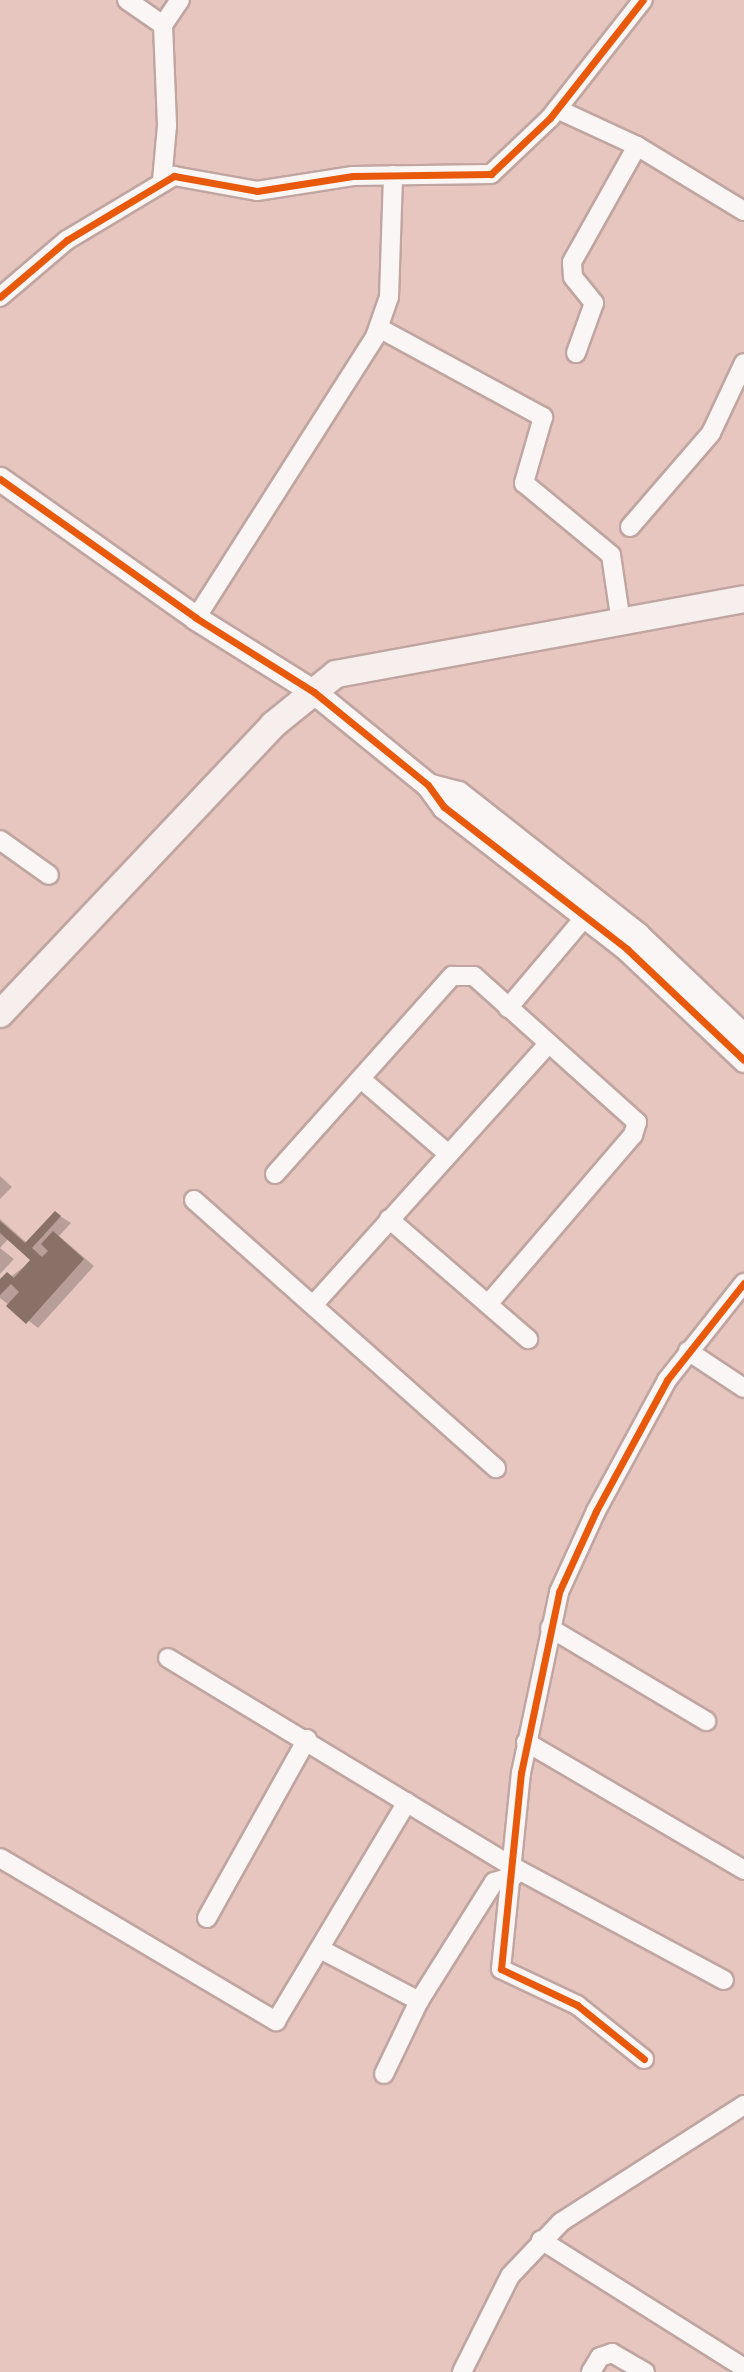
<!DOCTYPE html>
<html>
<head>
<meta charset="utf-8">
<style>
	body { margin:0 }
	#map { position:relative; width:744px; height:2372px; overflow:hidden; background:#e7c6c0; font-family:"Source Serif 4",serif }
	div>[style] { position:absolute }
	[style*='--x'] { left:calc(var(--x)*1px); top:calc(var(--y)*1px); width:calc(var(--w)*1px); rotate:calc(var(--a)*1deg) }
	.shadow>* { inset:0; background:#0003 }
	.building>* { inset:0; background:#897167 }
	.roads { filter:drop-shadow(2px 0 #c0a5a0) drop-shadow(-2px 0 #c0a5a0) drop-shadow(0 2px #c0a5a0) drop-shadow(0 -2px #c0a5a0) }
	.minor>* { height:18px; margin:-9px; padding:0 9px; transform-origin:9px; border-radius:9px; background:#fbf6f6 }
	.tertiary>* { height:23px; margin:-11.5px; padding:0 11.5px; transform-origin:11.5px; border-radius:11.5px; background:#fbf6f6 }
	.secondary>* { height:26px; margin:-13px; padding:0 13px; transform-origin:13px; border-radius:13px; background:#f6efed }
	.cycleway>* { height:7px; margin:-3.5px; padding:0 3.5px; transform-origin:3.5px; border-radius:3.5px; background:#e8590c }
	span { translate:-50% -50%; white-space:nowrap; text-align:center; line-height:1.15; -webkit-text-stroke:7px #fee6e2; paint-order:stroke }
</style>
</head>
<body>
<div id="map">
	<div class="shadow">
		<div style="clip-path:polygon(0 1176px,12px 1187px,0 1199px)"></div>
		<div style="clip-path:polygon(55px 1213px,71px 1223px,59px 1236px,94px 1266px,38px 1328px,0 1298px,0 1285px,33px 1260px,9px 1238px,0 1248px,14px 1259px,0 1274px,0 1219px,27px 1243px)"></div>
	</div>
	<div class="building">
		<div style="clip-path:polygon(55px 1211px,61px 1216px,32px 1248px,42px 1257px,48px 1251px,41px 1244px,53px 1231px,84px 1259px,26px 1324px,6px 1306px,19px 1292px,11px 1284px,0 1295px,0 1279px,7px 1272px,14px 1278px,30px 1260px,0 1233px,0 1221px,25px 1243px)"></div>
	</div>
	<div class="roads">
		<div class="minor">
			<div style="--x:127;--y:0;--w:44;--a:34.8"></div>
			<div style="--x:163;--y:25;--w:101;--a:87.7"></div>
			<div style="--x:167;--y:126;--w:55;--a:95.2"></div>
			<div style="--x:163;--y:25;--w:30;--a:-56"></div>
			<div style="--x:557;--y:109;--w:88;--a:24.8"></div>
			<div style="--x:637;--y:146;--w:125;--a:31.3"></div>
			<div style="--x:0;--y:297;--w:88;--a:-40.4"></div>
			<div style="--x:67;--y:240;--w:125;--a:-30.9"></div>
			<div style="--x:174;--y:176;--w:84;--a:10.2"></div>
			<div style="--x:257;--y:191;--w:97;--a:-8.9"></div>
			<div style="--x:353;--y:176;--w:138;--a:-0.8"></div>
			<div style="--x:491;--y:174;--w:81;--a:-43.5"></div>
			<div style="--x:550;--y:118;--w:150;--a:-51.8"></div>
			<div style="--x:379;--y:328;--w:187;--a:28.5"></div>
			<div style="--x:543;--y:417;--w:69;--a:106.1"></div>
			<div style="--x:524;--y:483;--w:113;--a:39.6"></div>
			<div style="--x:611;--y:555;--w:69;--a:81.6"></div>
			<div style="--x:576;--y:353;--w:53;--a:-70.2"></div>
			<div style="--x:594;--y:303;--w:33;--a:-129"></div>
			<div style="--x:573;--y:277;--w:15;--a:-94"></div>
			<div style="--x:572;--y:262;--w:133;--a:-60.7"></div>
			<div style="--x:630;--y:527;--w:124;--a:-49.2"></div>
			<div style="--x:711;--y:433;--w:77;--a:-64.8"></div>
			<div style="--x:196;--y:618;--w:333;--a:-57.5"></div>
			<div style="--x:375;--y:337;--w:42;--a:-70.7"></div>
			<div style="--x:389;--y:297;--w:122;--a:-88.1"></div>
			<div style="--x:0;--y:840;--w:60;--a:35.5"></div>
			<div style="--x:508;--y:1008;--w:119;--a:-49.8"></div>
			<div style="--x:361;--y:1079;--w:113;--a:40.7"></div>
			<div style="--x:275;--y:1174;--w:266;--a:-48.2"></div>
			<div style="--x:452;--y:976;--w:22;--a:0"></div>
			<div style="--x:474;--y:976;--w:219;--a:41.9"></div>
			<div style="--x:637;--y:1122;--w:14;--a:107"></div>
			<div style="--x:633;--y:1135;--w:221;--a:130.6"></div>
			<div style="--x:194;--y:1200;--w:404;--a:41.6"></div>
			<div style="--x:389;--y:1219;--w:184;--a:40.8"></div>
			<div style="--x:315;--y:1303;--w:347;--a:-48"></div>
			<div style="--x:688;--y:1351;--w:67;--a:33.5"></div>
			<div style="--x:550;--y:1628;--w:182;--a:30.8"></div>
			<div style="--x:168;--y:1658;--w:406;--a:31.2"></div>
			<div style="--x:515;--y:1868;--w:237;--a:28.2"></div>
			<div style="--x:526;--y:1742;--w:253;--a:30.4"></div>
			<div style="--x:0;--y:1858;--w:321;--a:30.6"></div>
			<div style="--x:276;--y:2021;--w:255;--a:-59.1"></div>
			<div style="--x:207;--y:1918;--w:205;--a:-60.8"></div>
			<div style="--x:322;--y:1950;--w:110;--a:27.7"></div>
			<div style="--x:419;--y:2001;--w:141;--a:-57.8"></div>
			<div style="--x:494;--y:1882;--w:21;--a:-17"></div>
			<div style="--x:644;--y:2059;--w:86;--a:-141.1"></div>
			<div style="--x:577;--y:2005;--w:84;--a:-154.7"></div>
			<div style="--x:501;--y:1969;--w:197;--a:-84.2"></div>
			<div style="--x:521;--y:1773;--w:185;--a:-78.1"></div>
			<div style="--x:559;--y:1592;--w:89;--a:-65.4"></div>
			<div style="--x:596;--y:1511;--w:149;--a:-61.5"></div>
			<div style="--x:667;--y:1380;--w:124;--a:-51.6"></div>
			<div style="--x:384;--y:2074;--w:81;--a:-64.4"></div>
			<div style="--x:541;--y:2240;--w:240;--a:32.2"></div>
			<div style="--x:462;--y:2372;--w:107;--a:-63.4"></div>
			<div style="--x:510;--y:2276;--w:74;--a:-46.6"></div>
			<div style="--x:561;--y:2222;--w:217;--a:-32.6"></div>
			<div style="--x:591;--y:2372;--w:17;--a:-59"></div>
			<div style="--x:600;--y:2357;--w:13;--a:-18"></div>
			<div style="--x:612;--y:2353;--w:38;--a:30"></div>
		</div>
		<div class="tertiary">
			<div style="--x:0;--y:479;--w:240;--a:35.3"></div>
			<div style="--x:196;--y:618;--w:139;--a:32.1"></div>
			<div style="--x:314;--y:692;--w:147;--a:39.2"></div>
			<div style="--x:428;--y:785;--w:27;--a:54"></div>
			<div style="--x:444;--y:807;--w:232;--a:37.8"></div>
			<div style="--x:627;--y:949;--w:161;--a:43.5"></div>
			<div style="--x:428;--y:785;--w:31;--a:15"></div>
			<div style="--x:458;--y:793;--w:228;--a:38.2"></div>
			<div style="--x:637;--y:934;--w:148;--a:43.6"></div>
		</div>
		<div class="secondary">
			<div style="--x:0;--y:1014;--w:398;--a:-46.6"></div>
			<div style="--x:273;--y:725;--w:81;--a:-39"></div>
			<div style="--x:336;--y:674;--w:415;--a:-10.4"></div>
		</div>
	</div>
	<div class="cycleway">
		<div style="--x:0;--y:297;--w:88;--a:-40.4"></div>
		<div style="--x:67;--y:240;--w:125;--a:-30.9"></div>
		<div style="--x:174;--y:176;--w:84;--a:10.2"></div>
		<div style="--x:257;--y:191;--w:97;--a:-8.9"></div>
		<div style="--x:353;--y:176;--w:138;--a:-0.8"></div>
		<div style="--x:491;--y:174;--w:81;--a:-43.5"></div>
		<div style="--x:550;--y:118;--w:150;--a:-51.8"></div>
		<div style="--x:0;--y:479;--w:240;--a:35.3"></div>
		<div style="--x:196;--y:618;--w:139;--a:32.1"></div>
		<div style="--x:314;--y:692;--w:147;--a:39.2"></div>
		<div style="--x:428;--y:785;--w:27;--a:54"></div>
		<div style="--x:444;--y:807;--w:232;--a:37.8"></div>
		<div style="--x:627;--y:949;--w:161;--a:43.5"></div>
		<div style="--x:644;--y:2059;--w:86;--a:-141.1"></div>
		<div style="--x:577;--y:2005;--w:84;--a:-154.7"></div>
		<div style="--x:501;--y:1969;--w:197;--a:-84.2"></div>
		<div style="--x:521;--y:1773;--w:185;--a:-78.1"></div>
		<div style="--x:559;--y:1592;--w:89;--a:-65.4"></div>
		<div style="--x:596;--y:1511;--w:149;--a:-61.5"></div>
		<div style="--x:667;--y:1380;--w:124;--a:-51.6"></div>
	</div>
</div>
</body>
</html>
